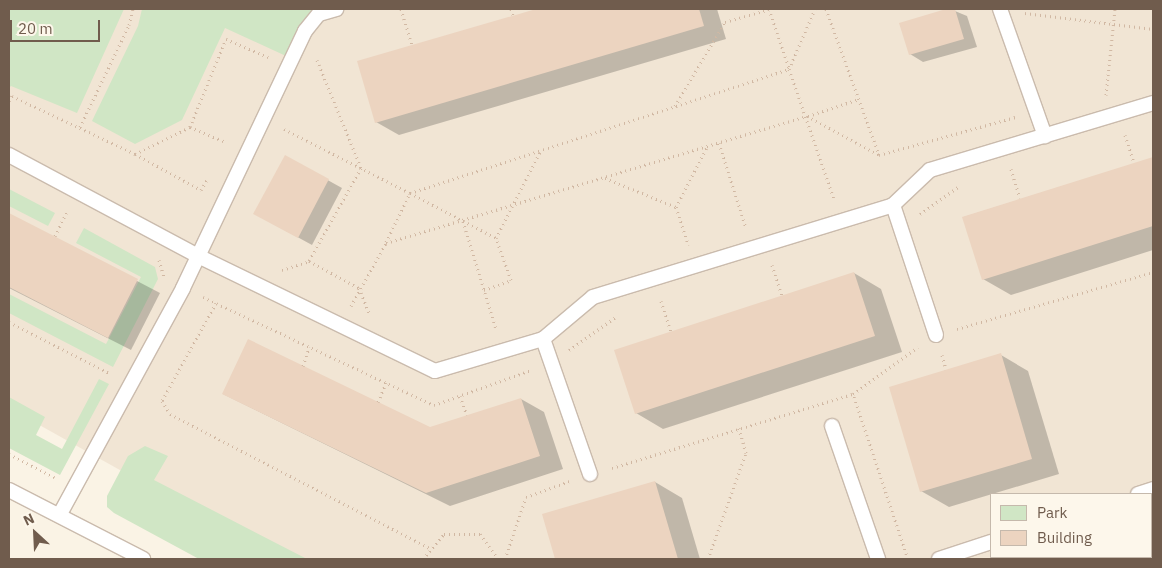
<!DOCTYPE html>
<html>
<head>
<meta charset="utf-8">
<style>
	body { margin:0 }
	#map { position:relative; width:1162px; height:568px; overflow:hidden; background:#faf3e5; font-family:"IBM Plex Sans",sans-serif }
	div>[style] { position:absolute }
	[style*='--x'] { left:calc(var(--x)*1px); top:calc(var(--y)*1px); width:calc(var(--w)*1px); rotate:calc(var(--a)*1deg) }
	.residential>* { inset:0; background:#f1e5d4 }
	.green>* { inset:0; background:#d0e6c5 }
	.shadow>* { inset:0; background:#0003 }
	.building>* { inset:0; background:#ecd4c0 }
	.path>* { height:3px; margin-top:-1.5px; transform-origin:0; background:repeating-linear-gradient(90deg,#d1b8a3 0 1px,transparent 0 5px) }
	.roads { filter:drop-shadow(1px 0 #cabbad) drop-shadow(-1px 0 #cabbad) drop-shadow(0 1px #cabbad) drop-shadow(0 -1px #cabbad) }
	.lane>* { height:14px; margin:-7px; padding:0 7px; transform-origin:7px; border-radius:7px; background:#fff }
	span { translate:-50% -50%; white-space:nowrap; text-align:center; line-height:1.15; -webkit-text-stroke:4.5px #fdf7eb; paint-order:stroke }
	.frame { position:absolute; inset:0; border:10px solid #705c4d; pointer-events:none }
	.legend { position:absolute; left:990px; top:493px; width:162px; height:65px; box-sizing:border-box; background:#fdf7eb; border:1px solid #c5b9ac; margin:0; padding:6px 9px; list-style:none; font-size:15px; color:#705c4d }
	.legend li { display:flex; align-items:center; gap:10px; height:25px }
	.legend b { width:25px; border:1px solid #c5b9ac }
	.north { position:absolute; left:10px; top:508px; width:50px; height:50px; -webkit-text-stroke:4px #fdf7eb; paint-order:stroke; rotate:335deg; font-size:14px; font-weight:700; line-height:20px; text-align:center; color:#705c4d }
	.north::after { content:''; display:block; margin:auto; width:18px; height:22px; background:#705c4d; clip-path:polygon(50% 0,100% 100%,50% 72%,0 100%) }
	.scale { position:absolute; left:10px; top:20px; width:90px; height:22px; box-sizing:border-box; border:2px solid #705c4d; border-top:0; padding-left:6px; font-size:15px; line-height:18px; white-space:nowrap; color:#705c4d; -webkit-text-stroke:4px #fdf7eb; paint-order:stroke }
</style>
</head>
<body>
<div id="map">
	<div class="residential">
		<div style="clip-path:polygon(9px 9px,1153px 9px,1153px 504px,1151px 505px,1151px 494px,991px 494px,991px 557px,1002px 557px,995px 559px,279px 559px,9px 408px)"></div>
	</div>
	<div class="green">
		<div style="clip-path:polygon(9px 9px,124px 9px,77px 113px,11px 86px,9px 88px)"></div>
		<div style="clip-path:polygon(142px 9px,318px 9px,305px 31px,286px 56px,225px 28px,182px 120px,135px 144px,92px 121px,138px 26px)"></div>
		<div style="clip-path:polygon(9px 189px,55px 213px,48px 226px,9px 206px)"></div>
		<div style="clip-path:polygon(84px 228px,155px 267px,158px 279px,113px 367px,9px 313px,9px 294px,106px 344px,141px 277px,76px 243px)"></div>
		<div style="clip-path:polygon(99px 379px,109px 384px,60px 475px,9px 448px,9px 397px,45px 417px,36px 435px,62px 449px)"></div>
		<div style="clip-path:polygon(145px 446px,168px 456px,154px 480px,307px 559px,199px 559px,114px 513px,107px 507px,107px 496px,128px 456px)"></div>
	</div>
	<div class="shadow">
		<div style="clip-path:polygon(540px 9px,717px 9px,726px 39px,399px 135px,376px 122px,359px 62px)"></div>
		<div style="clip-path:polygon(950px 9px,967px 16px,977px 47px,923px 62px,910px 54px,900px 24px)"></div>
		<div style="clip-path:polygon(286px 157px,342px 188px,312px 245px,268px 221px)"></div>
		<div style="clip-path:polygon(1153px 158px,1153px 250px,1011px 295px,983px 279px,964px 217px)"></div>
		<div style="clip-path:polygon(9px 214px,160px 293px,131px 350px,9px 288px)"></div>
		<div style="clip-path:polygon(854px 273px,881px 289px,902px 352px,663px 429px,636px 413px)"></div>
		<div style="clip-path:polygon(1001px 355px,1028px 371px,1059px 474px,949px 507px,921px 491px)"></div>
		<div style="clip-path:polygon(223px 394px,430px 429px,521px 399px,544px 412px,563px 469px,450px 506px)"></div>
		<div style="clip-path:polygon(655px 482px,682px 498px,700px 559px,556px 559px,543px 515px)"></div>
		<div style="clip-path:polygon(1126px 557px,1131px 559px,1118px 559px)"></div>
	</div>
	<div class="building">
		<div style="clip-path:polygon(536px 9px,699px 9px,704px 26px,375px 123px,357px 61px)"></div>
		<div style="clip-path:polygon(946px 9px,955px 9px,964px 39px,909px 55px,899px 23px)"></div>
		<div style="clip-path:polygon(285px 155px,329px 179px,298px 238px,253px 214px)"></div>
		<div style="clip-path:polygon(1153px 157px,1153px 226px,982px 280px,962px 217px)"></div>
		<div style="clip-path:polygon(9px 213px,138px 279px,108px 338px,9px 287px)"></div>
		<div style="clip-path:polygon(854px 272px,875px 336px,635px 414px,614px 350px)"></div>
		<div style="clip-path:polygon(248px 339px,430px 427px,521px 398px,540px 456px,426px 493px,222px 394px)"></div>
		<div style="clip-path:polygon(1001px 353px,1032px 459px,920px 492px,889px 387px)"></div>
		<div style="clip-path:polygon(655px 481px,678px 559px,555px 559px,542px 514px)"></div>
	</div>
	<div class="path">
		<div style="--x:401;--y:9;--w:38;--a:73"></div>
		<div style="--x:511;--y:9;--w:6;--a:72"></div>
		<div style="--x:769;--y:9;--w:62;--a:71.3"></div>
		<div style="--x:826;--y:9;--w:155;--a:70"></div>
		<div style="--x:1025;--y:13;--w:129;--a:7.1"></div>
		<div style="--x:317;--y:60;--w:117;--a:67.8"></div>
		<div style="--x:361;--y:168;--w:107;--a:119.2"></div>
		<div style="--x:309;--y:261;--w:57;--a:28.4"></div>
		<div style="--x:359;--y:288;--w:29;--a:68"></div>
		<div style="--x:789;--y:69;--w:65;--a:-66.6"></div>
		<div style="--x:1106;--y:95;--w:86;--a:-84"></div>
		<div style="--x:9;--y:101;--w:6;--a:-59"></div>
		<div style="--x:12;--y:96;--w:136;--a:25.2"></div>
		<div style="--x:135;--y:154;--w:75;--a:28.6"></div>
		<div style="--x:201;--y:190;--w:14;--a:-60"></div>
		<div style="--x:675;--y:106;--w:98;--a:-59.2"></div>
		<div style="--x:725;--y:22;--w:47;--a:-16.1"></div>
		<div style="--x:808;--y:116;--w:54;--a:-18.4"></div>
		<div style="--x:80;--y:127;--w:113;--a:-64.3"></div>
		<div style="--x:129;--y:25;--w:16;--a:-76"></div>
		<div style="--x:190;--y:127;--w:39;--a:23"></div>
		<div style="--x:284;--y:129;--w:141;--a:26.9"></div>
		<div style="--x:410;--y:193;--w:399;--a:-18.1"></div>
		<div style="--x:789;--y:69;--w:138;--a:70.9"></div>
		<div style="--x:1125;--y:135;--w:29;--a:72"></div>
		<div style="--x:719;--y:143;--w:89;--a:72.4"></div>
		<div style="--x:135;--y:154;--w:61;--a:-26.1"></div>
		<div style="--x:190;--y:127;--w:95;--a:-67.8"></div>
		<div style="--x:226;--y:39;--w:46;--a:23.2"></div>
		<div style="--x:1011;--y:169;--w:30;--a:73"></div>
		<div style="--x:605;--y:178;--w:77;--a:22.2"></div>
		<div style="--x:676;--y:207;--w:40;--a:72"></div>
		<div style="--x:676;--y:207;--w:68;--a:-62.7"></div>
		<div style="--x:920;--y:214;--w:47;--a:-35.4"></div>
		<div style="--x:463;--y:221;--w:113;--a:73"></div>
		<div style="--x:55;--y:236;--w:28;--a:-64"></div>
		<div style="--x:386;--y:242;--w:55;--a:-63.9"></div>
		<div style="--x:410;--y:193;--w:97;--a:27.6"></div>
		<div style="--x:496;--y:238;--w:99;--a:-62.9"></div>
		<div style="--x:159;--y:260;--w:17;--a:73"></div>
		<div style="--x:772;--y:265;--w:32;--a:72"></div>
		<div style="--x:282;--y:270;--w:28;--a:-18"></div>
		<div style="--x:484;--y:290;--w:29;--a:-20"></div>
		<div style="--x:511;--y:280;--w:45;--a:-109.7"></div>
		<div style="--x:203;--y:297;--w:255;--a:25.1"></div>
		<div style="--x:434;--y:405;--w:103;--a:-19.8"></div>
		<div style="--x:661;--y:301;--w:33;--a:72"></div>
		<div style="--x:216;--y:303;--w:112;--a:118.9"></div>
		<div style="--x:162;--y:401;--w:15;--a:58"></div>
		<div style="--x:170;--y:414;--w:294;--a:27.3"></div>
		<div style="--x:351;--y:306;--w:72;--a:-60.9"></div>
		<div style="--x:386;--y:243;--w:440;--a:-16.8"></div>
		<div style="--x:807;--y:116;--w:82;--a:28.4"></div>
		<div style="--x:879;--y:155;--w:142;--a:-15.5"></div>
		<div style="--x:9;--y:322;--w:114;--a:27"></div>
		<div style="--x:957;--y:329;--w:204;--a:-16.2"></div>
		<div style="--x:569;--y:350;--w:59;--a:-35.3"></div>
		<div style="--x:942;--y:355;--w:15;--a:74"></div>
		<div style="--x:303;--y:366;--w:20;--a:-72"></div>
		<div style="--x:460;--y:396;--w:20;--a:70"></div>
		<div style="--x:378;--y:402;--w:21;--a:-67"></div>
		<div style="--x:9;--y:454;--w:51;--a:27.1"></div>
		<div style="--x:612;--y:468;--w:252;--a:-17.1"></div>
		<div style="--x:423;--y:559;--w:33;--a:-50"></div>
		<div style="--x:444;--y:534;--w:36;--a:0"></div>
		<div style="--x:480;--y:534;--w:31;--a:54"></div>
		<div style="--x:505;--y:559;--w:65;--a:-71.3"></div>
		<div style="--x:526;--y:497;--w:47;--a:-20"></div>
		<div style="--x:708;--y:559;--w:113;--a:-70.3"></div>
		<div style="--x:746;--y:453;--w:26;--a:-106"></div>
		<div style="--x:908;--y:559;--w:174;--a:-108.4"></div>
		<div style="--x:853;--y:394;--w:80;--a:-35.9"></div>
	</div>
	<div class="roads">
		<div class="lane">
			<div style="--x:1000;--y:9;--w:135;--a:70.5"></div>
			<div style="--x:9;--y:155;--w:214;--a:28.1"></div>
			<div style="--x:198;--y:256;--w:263;--a:25.9"></div>
			<div style="--x:435;--y:371;--w:113;--a:-16.5"></div>
			<div style="--x:543;--y:339;--w:65;--a:-40"></div>
			<div style="--x:593;--y:297;--w:314;--a:-17"></div>
			<div style="--x:893;--y:205;--w:51;--a:-43.4"></div>
			<div style="--x:930;--y:170;--w:233;--a:-16.7"></div>
			<div style="--x:893;--y:205;--w:137;--a:71.7"></div>
			<div style="--x:543;--y:339;--w:143;--a:70.8"></div>
			<div style="--x:832;--y:426;--w:141;--a:70.9"></div>
			<div style="--x:9;--y:490;--w:151;--a:27.2"></div>
			<div style="--x:1138;--y:494;--w:16;--a:-18"></div>
			<div style="--x:60;--y:514;--w:257;--a:-61.4"></div>
			<div style="--x:183;--y:288;--w:284;--a:-64.6"></div>
			<div style="--x:305;--y:31;--w:22;--a:-51"></div>
			<div style="--x:319;--y:14;--w:18;--a:-16"></div>
			<div style="--x:939;--y:559;--w:55;--a:-18.1"></div>
		</div>
	</div>
	<div class="frame"></div>
	<ul class="legend">
	<li><b style="height:14px;background:#d0e6c5"></b>Park</li>
	<li><b style="height:14px;background:#ecd4c0"></b>Building</li>
	</ul>
	<div class="north">N</div>
	<div class="scale">20 m</div>
</div>
</body>
</html>
